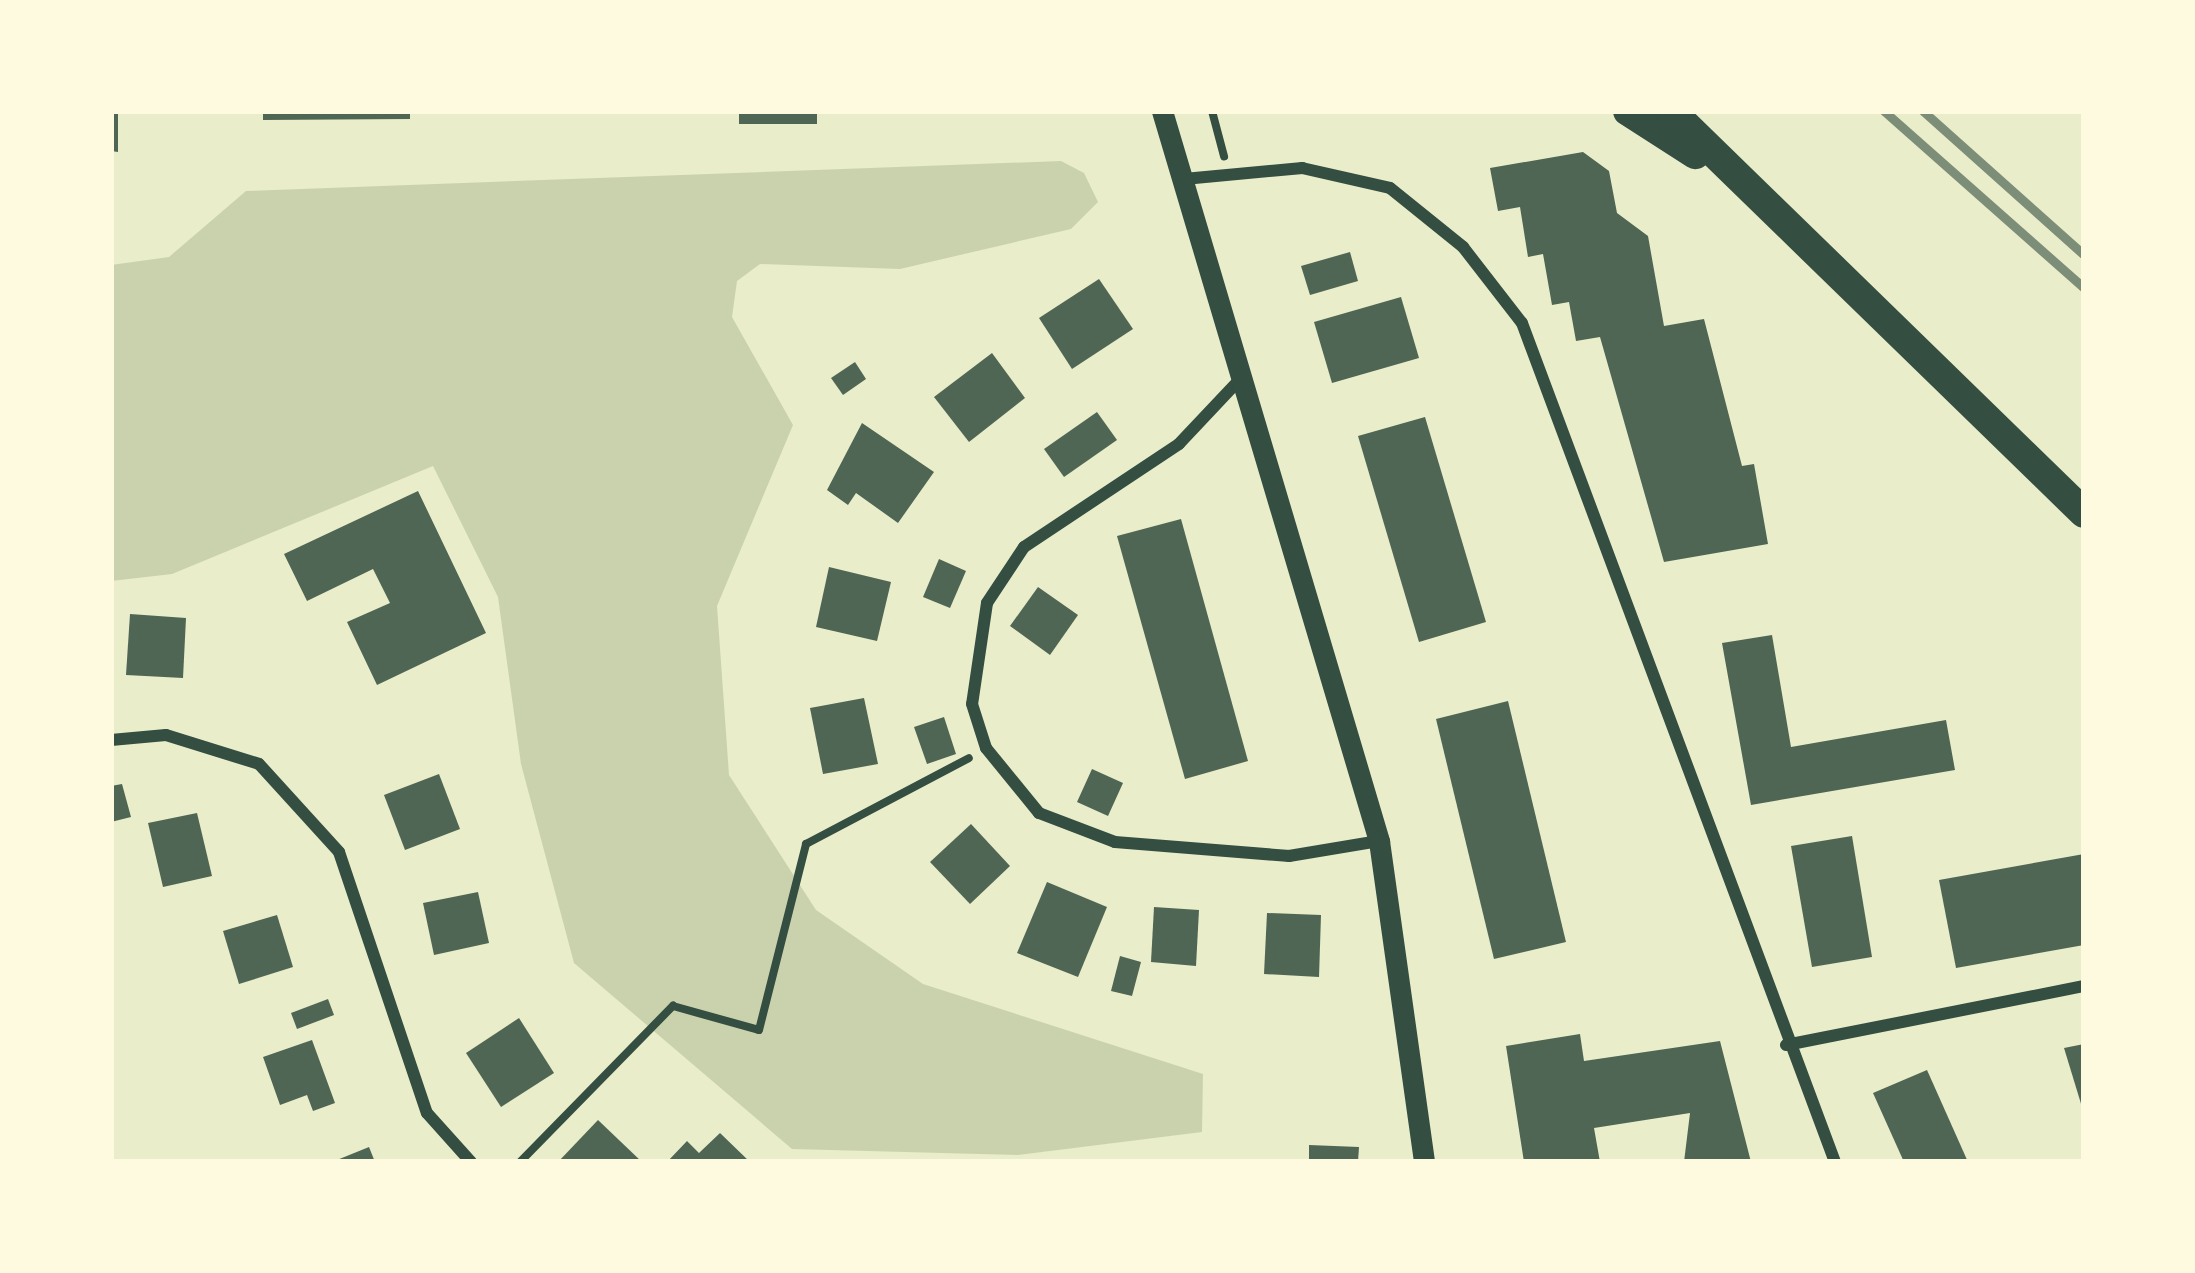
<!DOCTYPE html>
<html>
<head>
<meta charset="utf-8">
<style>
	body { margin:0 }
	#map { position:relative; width:2195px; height:1273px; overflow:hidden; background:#e9edc9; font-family:"PT Serif",serif }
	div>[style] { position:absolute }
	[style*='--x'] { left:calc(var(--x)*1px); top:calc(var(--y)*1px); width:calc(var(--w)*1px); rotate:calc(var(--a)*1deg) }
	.green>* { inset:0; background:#cad2ad }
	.building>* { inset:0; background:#4f6655 }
	.path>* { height:8px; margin:-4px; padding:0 4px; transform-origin:4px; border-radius:4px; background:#344e41 }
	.minor>* { height:12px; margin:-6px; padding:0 6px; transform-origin:6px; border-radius:6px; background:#344e41 }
	.tertiary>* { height:21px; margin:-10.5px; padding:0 10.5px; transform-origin:10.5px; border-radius:10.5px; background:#344e41 }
	.primary>* { height:30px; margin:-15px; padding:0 15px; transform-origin:15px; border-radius:15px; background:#344e41 }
	.rail>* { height:9px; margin:-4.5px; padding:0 4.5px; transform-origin:4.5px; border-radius:4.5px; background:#7c8e77 }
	span { translate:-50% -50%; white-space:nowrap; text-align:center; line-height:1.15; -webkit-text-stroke:12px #fefae0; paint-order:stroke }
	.frame { position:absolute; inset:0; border:114px solid #fefae0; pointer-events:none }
</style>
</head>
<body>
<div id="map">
	<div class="green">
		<div style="clip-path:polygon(1061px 161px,1084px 173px,1098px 202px,1071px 229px,900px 269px,760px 264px,737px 281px,732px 317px,793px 425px,717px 606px,729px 775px,816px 910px,923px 984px,1203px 1074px,1202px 1132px,1018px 1155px,792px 1149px,574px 963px,521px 764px,498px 597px,433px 466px,172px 574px,111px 581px,111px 265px,169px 257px,246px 191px)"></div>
	</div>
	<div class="building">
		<div style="clip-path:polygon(111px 111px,118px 111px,118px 152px,111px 151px)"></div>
		<div style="clip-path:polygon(263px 111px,410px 111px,410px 119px,263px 120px)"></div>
		<div style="clip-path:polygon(739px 111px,817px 111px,817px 124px,739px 124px)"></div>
		<div style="clip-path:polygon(1583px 152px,1609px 171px,1617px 213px,1648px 236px,1664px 326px,1704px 319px,1742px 466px,1754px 464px,1768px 544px,1664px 562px,1600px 337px,1576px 341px,1569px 302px,1552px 305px,1543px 254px,1528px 257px,1520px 207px,1498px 211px,1490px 168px)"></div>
		<div style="clip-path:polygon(1350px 252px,1358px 281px,1310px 295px,1301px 266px)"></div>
		<div style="clip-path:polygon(1099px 279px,1133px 329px,1072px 369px,1039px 318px)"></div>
		<div style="clip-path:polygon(1401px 297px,1419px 358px,1332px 383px,1314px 322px)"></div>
		<div style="clip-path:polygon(992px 353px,1025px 398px,969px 442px,934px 397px)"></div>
		<div style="clip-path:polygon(855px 362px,866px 379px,843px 395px,831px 378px)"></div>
		<div style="clip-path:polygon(1097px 412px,1117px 440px,1064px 477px,1044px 449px)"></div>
		<div style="clip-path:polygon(1425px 417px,1486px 622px,1419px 642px,1358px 436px)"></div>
		<div style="clip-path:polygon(862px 423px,934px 472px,898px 523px,856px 493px,848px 505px,827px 490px)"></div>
		<div style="clip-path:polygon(418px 491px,486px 633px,377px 685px,347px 622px,390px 603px,373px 569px,307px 601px,284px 554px)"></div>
		<div style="clip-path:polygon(1181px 519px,1248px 761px,1185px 779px,1117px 536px)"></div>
		<div style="clip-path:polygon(939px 559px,966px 571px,950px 608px,923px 597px)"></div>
		<div style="clip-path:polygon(829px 567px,891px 582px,877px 641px,816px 627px)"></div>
		<div style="clip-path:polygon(1038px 587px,1078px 615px,1050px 655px,1010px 626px)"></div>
		<div style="clip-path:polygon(130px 614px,186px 618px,183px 678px,126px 675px)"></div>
		<div style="clip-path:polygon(1772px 635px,1791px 747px,1946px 720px,1955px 770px,1751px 805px,1722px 643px)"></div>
		<div style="clip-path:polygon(864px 698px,878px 764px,823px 774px,810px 708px)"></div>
		<div style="clip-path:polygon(1508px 701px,1566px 942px,1494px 959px,1436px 719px)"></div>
		<div style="clip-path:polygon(944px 717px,956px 754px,927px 764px,914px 727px)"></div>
		<div style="clip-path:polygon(1092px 769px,1123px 783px,1108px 816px,1077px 802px)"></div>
		<div style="clip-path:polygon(439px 774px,460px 829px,405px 850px,384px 795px)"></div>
		<div style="clip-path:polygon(122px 784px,131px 817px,111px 822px,111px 786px)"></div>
		<div style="clip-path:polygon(197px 813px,212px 876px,163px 887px,148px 823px)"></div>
		<div style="clip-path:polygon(971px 824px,1010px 866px,970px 904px,930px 862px)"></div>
		<div style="clip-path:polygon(1852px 836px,1872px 957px,1812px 967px,1791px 846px)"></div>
		<div style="clip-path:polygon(2084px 854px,2084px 945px,1956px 968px,1939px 880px)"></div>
		<div style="clip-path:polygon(1047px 882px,1107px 907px,1078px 977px,1017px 953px)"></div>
		<div style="clip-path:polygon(478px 892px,489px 943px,434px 955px,423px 903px)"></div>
		<div style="clip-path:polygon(1154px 907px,1199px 910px,1196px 966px,1151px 962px)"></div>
		<div style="clip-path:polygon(1267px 913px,1321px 915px,1319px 977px,1264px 974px)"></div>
		<div style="clip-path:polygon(277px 915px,293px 967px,239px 984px,223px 931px)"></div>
		<div style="clip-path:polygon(1120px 956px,1141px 962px,1132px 996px,1111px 991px)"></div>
		<div style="clip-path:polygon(328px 999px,334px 1015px,297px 1029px,291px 1013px)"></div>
		<div style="clip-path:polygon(519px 1018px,554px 1073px,501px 1107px,466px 1053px)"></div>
		<div style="clip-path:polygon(1580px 1034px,1584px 1061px,1720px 1041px,1751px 1162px,1684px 1162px,1690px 1113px,1594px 1128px,1600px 1162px,1524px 1162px,1506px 1046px)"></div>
		<div style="clip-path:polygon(312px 1040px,335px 1103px,313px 1111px,307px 1095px,280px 1105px,263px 1057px)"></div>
		<div style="clip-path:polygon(2084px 1044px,2084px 1107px,2082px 1107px,2064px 1048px)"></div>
		<div style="clip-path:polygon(1927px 1070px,1968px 1162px,1904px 1162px,1873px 1093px)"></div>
		<div style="clip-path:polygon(598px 1120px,642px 1162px,558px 1162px)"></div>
		<div style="clip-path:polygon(720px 1133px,750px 1162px,667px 1162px,687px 1141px,699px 1153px)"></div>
		<div style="clip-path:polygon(1309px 1145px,1359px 1147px,1358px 1162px,1309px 1162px)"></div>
		<div style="clip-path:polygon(369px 1147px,375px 1162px,332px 1162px)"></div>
	</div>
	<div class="path">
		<div style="--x:1212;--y:111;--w:47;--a:75.1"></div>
		<div style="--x:520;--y:1162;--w:219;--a:-45.6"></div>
		<div style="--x:673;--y:1006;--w:89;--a:15.6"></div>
		<div style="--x:759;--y:1030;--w:192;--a:-75.8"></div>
		<div style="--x:806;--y:844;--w:184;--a:-27.8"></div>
	</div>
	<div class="minor">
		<div style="--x:1184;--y:179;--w:119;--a:-5.3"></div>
		<div style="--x:1302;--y:168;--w:90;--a:12.8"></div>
		<div style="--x:1390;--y:188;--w:94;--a:38.9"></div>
		<div style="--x:1463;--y:247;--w:96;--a:52.2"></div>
		<div style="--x:1522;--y:323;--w:895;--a:69.54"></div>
		<div style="--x:1243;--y:376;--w:93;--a:133.3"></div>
		<div style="--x:1179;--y:444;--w:186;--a:146.4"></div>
		<div style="--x:1024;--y:547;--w:67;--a:123.5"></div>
		<div style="--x:987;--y:603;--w:102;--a:98.4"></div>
		<div style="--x:972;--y:704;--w:46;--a:72.3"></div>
		<div style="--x:986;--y:748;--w:84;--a:50.8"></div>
		<div style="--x:1039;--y:813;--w:81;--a:20.9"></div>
		<div style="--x:1115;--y:842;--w:175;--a:4.6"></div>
		<div style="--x:1289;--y:856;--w:91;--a:-9.5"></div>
		<div style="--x:111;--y:740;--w:55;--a:-5.2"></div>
		<div style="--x:166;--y:735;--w:97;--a:17.3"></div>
		<div style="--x:259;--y:764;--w:119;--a:47.7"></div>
		<div style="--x:339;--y:852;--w:275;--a:71.4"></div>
		<div style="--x:427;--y:1113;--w:66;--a:48.1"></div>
		<div style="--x:1786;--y:1045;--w:304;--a:-11.2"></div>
	</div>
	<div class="tertiary">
		<div style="--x:1162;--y:111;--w:762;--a:73.44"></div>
		<div style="--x:1379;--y:841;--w:324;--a:82"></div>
	</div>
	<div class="primary">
		<div style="--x:1628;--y:111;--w:80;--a:32.7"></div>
		<div style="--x:1671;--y:111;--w:576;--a:44.23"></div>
	</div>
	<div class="rail">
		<div style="--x:1884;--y:111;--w:267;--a:41.5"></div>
		<div style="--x:1923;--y:111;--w:216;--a:41.8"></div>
	</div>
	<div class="frame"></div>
</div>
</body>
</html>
